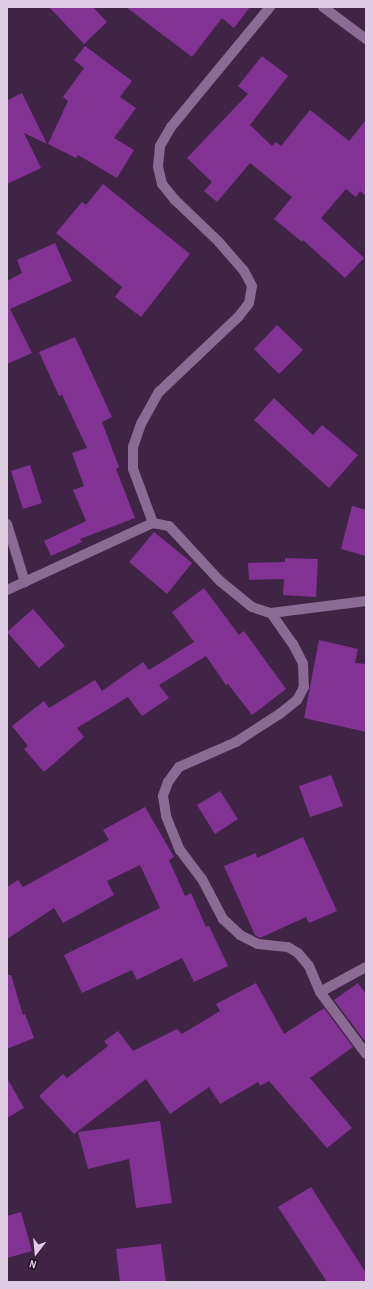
<!DOCTYPE html>
<html>
<head>
<meta charset="utf-8">
<style>
	body { margin:0 }
	#map { position:relative; width:373px; height:1289px; overflow:hidden; background:#402446; font-family:"Archivo Narrow",sans-serif }
	div>[style] { position:absolute }
	[style*='--x'] { left:calc(var(--x)*1px); top:calc(var(--y)*1px); width:calc(var(--w)*1px); rotate:calc(var(--a)*1deg) }
	.building>* { inset:0; background:#813293 }
	.minor>* { height:10px; margin:-5px; padding:0 5px; transform-origin:5px; border-radius:5px; background:#8b6b93 }
	span { translate:-50% -50%; white-space:nowrap; text-align:center; line-height:1.15; -webkit-text-stroke:3.5px #201323; paint-order:stroke }
	.frame { position:absolute; inset:0; border:8px solid #decce2; pointer-events:none }
	.north { position:absolute; left:16px; top:1233px; width:40px; height:40px; -webkit-text-stroke:3px #201323; paint-order:stroke; rotate:196deg; font-size:11px; font-weight:700; line-height:16px; text-align:center; color:#decce2 }
	.north::after { content:''; display:block; margin:auto; width:14px; height:18px; background:#decce2; clip-path:polygon(50% 0,100% 100%,50% 72%,0 100%) }
</style>
</head>
<body>
<div id="map">
	<div class="building">
		<div style="clip-path:polygon(49px 7px,93px 7px,107px 22px,84px 44px)"></div>
		<div style="clip-path:polygon(126px 7px,250px 7px,234px 28px,222px 18px,192px 57px)"></div>
		<div style="clip-path:polygon(85px 46px,132px 81px,120px 97px,136px 108px,114px 138px,134px 150px,117px 178px,78px 155px,76px 158px,48px 144px,68px 101px,63px 97px,84px 68px,74px 60px)"></div>
		<div style="clip-path:polygon(262px 56px,288px 76px,250px 125px,272px 146px,276px 142px,281px 146px,310px 110px,349px 141px,366px 120px,366px 196px,360px 191px,356px 197px,346px 189px,321px 218px,364px 258px,345px 278px,303px 240px,302px 242px,274px 219px,292px 197px,250px 163px,217px 202px,204px 191px,212px 182px,187px 158px,248px 94px,238px 86px)"></div>
		<div style="clip-path:polygon(22px 93px,47px 144px,24px 133px,41px 168px,7px 184px,7px 98px,8px 100px)"></div>
		<div style="clip-path:polygon(103px 184px,190px 254px,141px 317px,115px 297px,122px 287px,56px 233px,82px 202px,86px 205px)"></div>
		<div style="clip-path:polygon(55px 243px,72px 281px,10px 309px,32px 353px,7px 364px,7px 281px,22px 273px,17px 260px)"></div>
		<div style="clip-path:polygon(277px 325px,303px 350px,279px 374px,254px 349px)"></div>
		<div style="clip-path:polygon(75px 337px,112px 417px,102px 422px,119px 467px,116px 469px,135px 518px,80px 539px,82px 542px,51px 556px,44px 541px,86px 521px,73px 490px,84px 486px,72px 453px,87px 448px,62px 395px,59px 396px,39px 352px)"></div>
		<div style="clip-path:polygon(274px 398px,313px 435px,322px 425px,358px 455px,329px 488px,254px 420px)"></div>
		<div style="clip-path:polygon(30px 465px,42px 503px,23px 509px,11px 471px)"></div>
		<div style="clip-path:polygon(352px 506px,366px 510px,366px 556px,341px 549px)"></div>
		<div style="clip-path:polygon(154px 532px,192px 563px,167px 594px,129px 562px)"></div>
		<div style="clip-path:polygon(285px 558px,318px 559px,316px 597px,283px 595px,284px 579px,249px 580px,248px 563px,285px 562px)"></div>
		<div style="clip-path:polygon(204px 588px,239px 635px,244px 631px,286px 689px,252px 715px,228px 684px,226px 685px,206px 656px,159px 685px,169px 698px,142px 716px,128px 697px,77px 728px,84px 737px,44px 772px,24px 749px,28px 746px,12px 726px,44px 701px,49px 708px,95px 680px,102px 691px,143px 662px,149px 670px,194px 642px,172px 612px)"></div>
		<div style="clip-path:polygon(33px 609px,65px 646px,39px 668px,7px 632px)"></div>
		<div style="clip-path:polygon(319px 640px,358px 649px,355px 663px,366px 664px,366px 732px,304px 718px)"></div>
		<div style="clip-path:polygon(331px 775px,343px 806px,310px 817px,299px 786px)"></div>
		<div style="clip-path:polygon(220px 791px,238px 819px,215px 834px,197px 805px)"></div>
		<div style="clip-path:polygon(145px 807px,174px 857px,169px 860px,185px 896px,191px 893px,206px 927px,209px 926px,228px 966px,194px 982px,182px 958px,137px 980px,132px 970px,82px 993px,64px 955px,160px 908px,140px 865px,107px 881px,114px 895px,63px 923px,54px 908px,7px 939px,7px 887px,18px 880px,23px 887px,109px 840px,103px 830px)"></div>
		<div style="clip-path:polygon(303px 837px,337px 911px,309px 923px,306px 917px,260px 938px,255px 935px,224px 866px,256px 853px,257px 858px)"></div>
		<div style="clip-path:polygon(7px 975px,11px 975px,23px 1015px,25px 1014px,34px 1038px,7px 1049px)"></div>
		<div style="clip-path:polygon(256px 983px,284px 1034px,324px 1008px,353px 1047px,310px 1078px,352px 1128px,327px 1148px,269px 1081px,260px 1086px,258px 1082px,220px 1104px,209px 1087px,170px 1114px,146px 1079px,74px 1134px,39px 1096px,63px 1074px,67px 1078px,108px 1046px,104px 1041px,118px 1031px,133px 1051px,177px 1029px,182px 1034px,220px 1011px,216px 1004px)"></div>
		<div style="clip-path:polygon(358px 983px,366px 994px,366px 1038px,364px 1040px,334px 1000px)"></div>
		<div style="clip-path:polygon(7px 1078px,24px 1108px,7px 1118px)"></div>
		<div style="clip-path:polygon(160px 1121px,172px 1203px,136px 1208px,129px 1159px,88px 1169px,78px 1132px)"></div>
		<div style="clip-path:polygon(311px 1187px,366px 1273px,366px 1282px,327px 1282px,278px 1207px)"></div>
		<div style="clip-path:polygon(21px 1212px,32px 1251px,7px 1258px,7px 1216px)"></div>
		<div style="clip-path:polygon(161px 1244px,166px 1282px,120px 1282px,116px 1249px)"></div>
	</div>
	<div class="minor">
		<div style="--x:323;--y:7;--w:54;--a:36.7"></div>
		<div style="--x:153;--y:523;--w:58;--a:-110.3"></div>
		<div style="--x:133;--y:469;--w:22;--a:-90"></div>
		<div style="--x:133;--y:447;--w:24;--a:-71"></div>
		<div style="--x:141;--y:424;--w:37;--a:-61"></div>
		<div style="--x:159;--y:392;--w:110;--a:-43.5"></div>
		<div style="--x:239;--y:316;--w:16;--a:-52"></div>
		<div style="--x:249;--y:303;--w:17;--a:-80"></div>
		<div style="--x:252;--y:286;--w:17;--a:-118"></div>
		<div style="--x:244;--y:271;--w:38;--a:-131"></div>
		<div style="--x:219;--y:242;--w:61;--a:-136.3"></div>
		<div style="--x:175;--y:200;--w:21;--a:-129"></div>
		<div style="--x:162;--y:184;--w:18;--a:-103"></div>
		<div style="--x:158;--y:166;--w:20;--a:-84"></div>
		<div style="--x:160;--y:146;--w:22;--a:-60"></div>
		<div style="--x:171;--y:127;--w:156;--a:-50.5"></div>
		<div style="--x:7;--y:524;--w:61;--a:72.8"></div>
		<div style="--x:7;--y:590;--w:161;--a:-24.7"></div>
		<div style="--x:153;--y:523;--w:16;--a:11"></div>
		<div style="--x:169;--y:526;--w:75;--a:47.2"></div>
		<div style="--x:220;--y:581;--w:41;--a:39.1"></div>
		<div style="--x:252;--y:607;--w:20;--a:18"></div>
		<div style="--x:271;--y:613;--w:96;--a:-7.2"></div>
		<div style="--x:271;--y:613;--w:38;--a:55"></div>
		<div style="--x:293;--y:644;--w:22;--a:63"></div>
		<div style="--x:303;--y:664;--w:23;--a:88"></div>
		<div style="--x:304;--y:687;--w:15;--a:118"></div>
		<div style="--x:297;--y:700;--w:21;--a:141"></div>
		<div style="--x:281;--y:713;--w:54;--a:147.2"></div>
		<div style="--x:236;--y:742;--w:62;--a:156.3"></div>
		<div style="--x:179;--y:767;--w:19;--a:126"></div>
		<div style="--x:168;--y:782;--w:15;--a:110"></div>
		<div style="--x:163;--y:796;--w:20;--a:81"></div>
		<div style="--x:166;--y:816;--w:37;--a:68"></div>
		<div style="--x:180;--y:850;--w:36;--a:53"></div>
		<div style="--x:202;--y:879;--w:45;--a:62.3"></div>
		<div style="--x:223;--y:919;--w:23;--a:43"></div>
		<div style="--x:240;--y:935;--w:20;--a:27"></div>
		<div style="--x:258;--y:944;--w:30;--a:6"></div>
		<div style="--x:288;--y:947;--w:12;--a:31"></div>
		<div style="--x:298;--y:953;--w:17;--a:50"></div>
		<div style="--x:309;--y:966;--w:28;--a:67"></div>
		<div style="--x:320;--y:992;--w:77;--a:53.4"></div>
		<div style="--x:320;--y:992;--w:52;--a:-28.5"></div>
	</div>
	<div class="frame"></div>
	<div class="north">N</div>
</div>
</body>
</html>
